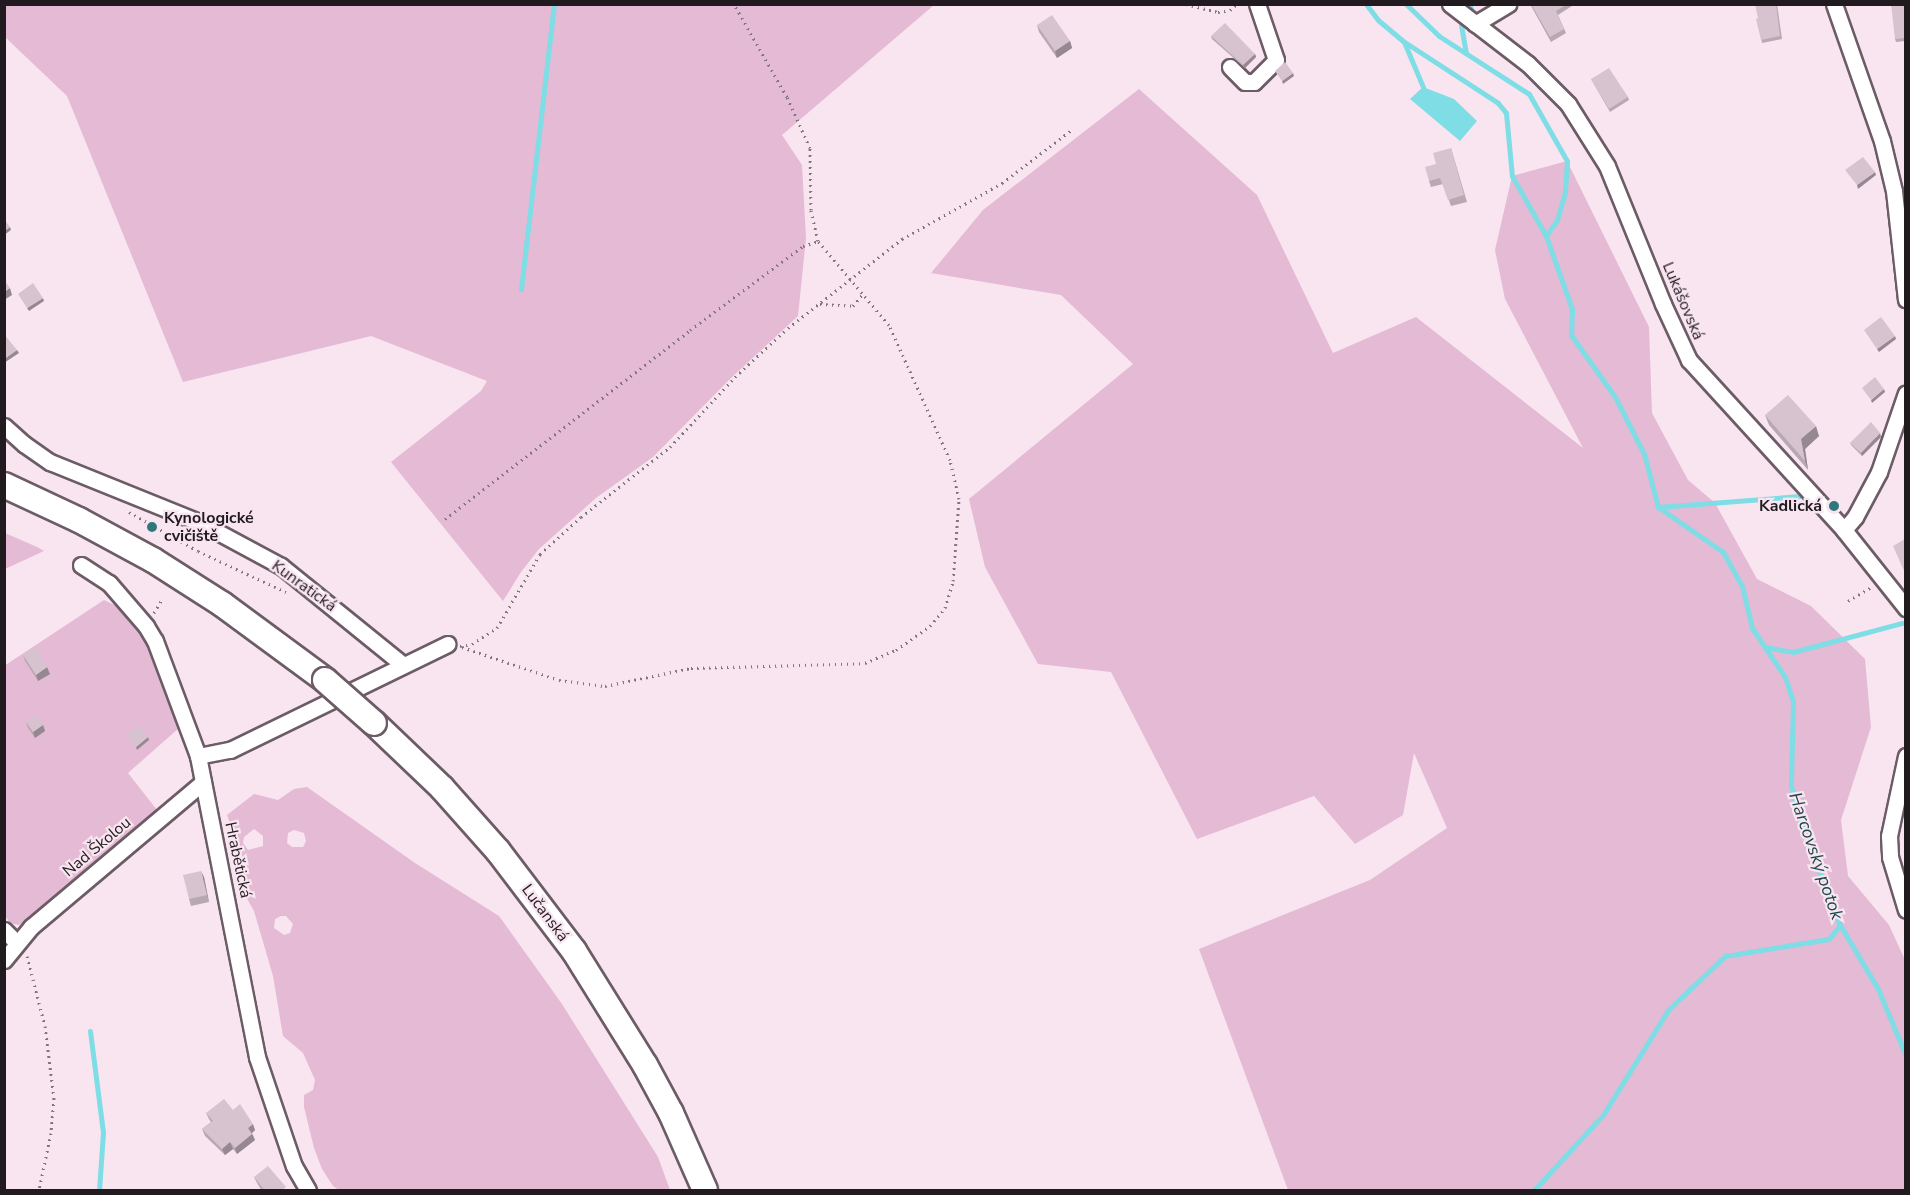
<!DOCTYPE html>
<html>
<head>
<meta charset="utf-8">
<style>
	body { margin:0 }
	#map { position:relative; width:1910px; height:1195px; overflow:hidden; background:#f8e5f0; font-family:"Nunito Sans",sans-serif }
	div>[style] { position:absolute }
	[style*='--x'] { left:calc(var(--x)*1px); top:calc(var(--y)*1px); width:calc(var(--w)*1px); rotate:calc(var(--a)*1deg) }
	.green>* { inset:0; background:#e4bad4 }
	.water>* { inset:0; background:#7edde5 }
	.stream>* { height:5px; margin:-2.5px; padding:0 2.5px; transform-origin:2.5px; border-radius:2.5px; background:#7edde5 }
	.path>* { height:3px; margin-top:-1.5px; transform-origin:0; background:repeating-linear-gradient(90deg,#82767e 0 1.5px,transparent 0 6px) }
	.roads { filter:drop-shadow(2px 0 #6c5c66) drop-shadow(-2px 0 #6c5c66) drop-shadow(0 2px #6c5c66) drop-shadow(0 -2px #6c5c66) }
	.minor>* { height:15px; margin:-7.5px; padding:0 7.5px; transform-origin:7.5px; border-radius:7.5px; background:#fff }
	.primary>* { height:24px; margin:-12px; padding:0 12px; transform-origin:12px; border-radius:12px; background:#fff }
	.bridges { filter:drop-shadow(2px 0 #6c5c66) drop-shadow(-2px 0 #6c5c66) drop-shadow(0 2px #6c5c66) drop-shadow(0 -2px #6c5c66) }
	.primary-bridge>* { height:24px; margin:-12px; padding:0 12px; transform-origin:12px; border-radius:12px; background:#fff }
	.wall>* { inset:0; background:#b8a8b2 }
	.shaded-wall>* { inset:0; background:#968891 }
	.building>* { inset:0; background:#d6c3cf }
	.dots>* { width:16px; height:16px; translate:-50% -50%; box-sizing:border-box; border:3px solid #f8e5f0; border-radius:50% }
	span { translate:-50% -50%; white-space:nowrap; text-align:center; line-height:1.15; -webkit-text-stroke:4.5px #f8e5f0; paint-order:stroke }
	.street-label { font-size:16px; color:#211b1f }
	.poi-label { font-size:16px; color:#211b1f; font-weight:700 }
	.right { translate:-100% -50%; text-align:right }
	.left { translate:0 -50%; text-align:left }
	.water-label { font-size:18px; color:#1d494d; font-style:italic }
	.frame { position:absolute; inset:0; border:6px solid #211b1f; pointer-events:none }
</style>
</head>
<body>
<div id="map">
	<div class="green">
		<div style="clip-path:polygon(4px 5px,5px 4px,934px 5px,782px 135px,802px 165px,806px 238px,798px 316px,731px 378px,653px 457px,596px 498px,539px 549px,521px 572px,503px 601px,391px 462px,481px 391px,487px 381px,371px 336px,183px 382px,67px 96px,5px 37px)"></div>
		<div style="clip-path:polygon(1139px 89px,1257px 195px,1333px 353px,1416px 317px,1583px 448px,1505px 299px,1495px 250px,1512px 176px,1567px 161px,1649px 327px,1652px 413px,1688px 480px,1715px 503px,1757px 579px,1811px 606px,1865px 659px,1871px 727px,1841px 820px,1848px 876px,1889px 925px,1905px 960px,1905px 1190px,1288px 1190px,1199px 949px,1370px 880px,1447px 828px,1414px 753px,1403px 815px,1355px 844px,1314px 796px,1197px 839px,1111px 672px,1038px 664px,985px 567px,969px 499px,1133px 364px,1061px 295px,931px 273px,983px 210px)"></div>
		<div style="clip-path:polygon(5px 533px,37px 547px,44px 551px,5px 569px)"></div>
		<div style="clip-path:polygon(104px 600px,123px 609px,146px 644px,179px 728px,128px 773px,157px 810px,25px 922px,19px 925px,10px 923px,5px 916px,4px 666px)"></div>
		<div style="clip-path:polygon(evenodd,307px 787px,415px 863px,499px 916px,562px 1004px,658px 1157px,670px 1190px,339px 1190px,333px 1186px,322px 1169px,314px 1148px,304px 1107px,304px 1095px,313px 1090px,315px 1080px,303px 1053px,283px 1036px,273px 976px,254px 911px,241px 888px,246px 867px,227px 815px,254px 794px,278px 800px,294px 789px,307px 787px,254px 829px,263px 836px,263px 846px,248px 850px,243px 843px,244px 837px,254px 829px,307px 787px,294px 830px,304px 833px,306px 841px,303px 847px,292px 847px,287px 843px,288px 833px,294px 830px,307px 787px,281px 916px,286px 916px,293px 924px,290px 933px,284px 935px,274px 928px,275px 919px,281px 916px)"></div>
	</div>
	<div class="water">
		<div style="clip-path:polygon(1423px 87px,1454px 99px,1477px 121px,1460px 141px,1410px 99px)"></div>
	</div>
	<div class="stream">
		<div style="--x:1366;--y:4;--w:20;--a:53"></div>
		<div style="--x:1378;--y:20;--w:33;--a:40"></div>
		<div style="--x:1403;--y:41;--w:113;--a:33.1"></div>
		<div style="--x:1498;--y:103;--w:13;--a:51"></div>
		<div style="--x:1506;--y:113;--w:63;--a:84.6"></div>
		<div style="--x:1512;--y:176;--w:69;--a:60.5"></div>
		<div style="--x:1406;--y:4;--w:46;--a:44.1"></div>
		<div style="--x:1439;--y:36;--w:107;--a:32.8"></div>
		<div style="--x:1529;--y:94;--w:77;--a:60.4"></div>
		<div style="--x:1567;--y:161;--w:31;--a:94"></div>
		<div style="--x:1565;--y:192;--w:29;--a:106"></div>
		<div style="--x:1557;--y:220;--w:19;--a:125"></div>
		<div style="--x:1546;--y:236;--w:77;--a:70.4"></div>
		<div style="--x:1572;--y:309;--w:26;--a:92"></div>
		<div style="--x:1571;--y:335;--w:76;--a:54.6"></div>
		<div style="--x:1615;--y:397;--w:64;--a:63"></div>
		<div style="--x:1644;--y:454;--w:55;--a:75.2"></div>
		<div style="--x:1658;--y:507;--w:79;--a:34.7"></div>
		<div style="--x:1723;--y:552;--w:39;--a:61"></div>
		<div style="--x:1742;--y:586;--w:43;--a:76.6"></div>
		<div style="--x:1752;--y:628;--w:59;--a:56"></div>
		<div style="--x:1785;--y:677;--w:25;--a:72"></div>
		<div style="--x:1793;--y:701;--w:84;--a:91.4"></div>
		<div style="--x:1791;--y:785;--w:31;--a:77"></div>
		<div style="--x:1798;--y:815;--w:118;--a:69.1"></div>
		<div style="--x:1840;--y:925;--w:74;--a:59.3"></div>
		<div style="--x:1878;--y:989;--w:73;--a:67.3"></div>
		<div style="--x:1469;--y:4;--w:5;--a:68"></div>
		<div style="--x:1461;--y:25;--w:28;--a:80"></div>
		<div style="--x:1404;--y:42;--w:49;--a:67.1"></div>
		<div style="--x:521;--y:289;--w:287;--a:-83.4"></div>
		<div style="--x:1658;--y:507;--w:142;--a:-4.4"></div>
		<div style="--x:1765;--y:647;--w:28;--a:10"></div>
		<div style="--x:1793;--y:652;--w:113;--a:-14.9"></div>
		<div style="--x:90;--y:1031;--w:102;--a:82.7"></div>
		<div style="--x:103;--y:1132;--w:58;--a:93.9"></div>
		<div style="--x:1534;--y:1190;--w:102;--a:-47.4"></div>
		<div style="--x:1603;--y:1115;--w:123;--a:-58.2"></div>
		<div style="--x:1668;--y:1010;--w:79;--a:-43.5"></div>
		<div style="--x:1725;--y:956;--w:105;--a:-9.3"></div>
		<div style="--x:1829;--y:939;--w:18;--a:-52"></div>
	</div>
	<div class="path">
		<div style="--x:1186;--y:4;--w:33;--a:14"></div>
		<div style="--x:1218;--y:12;--w:12;--a:-9"></div>
		<div style="--x:1230;--y:10;--w:9;--a:-41"></div>
		<div style="--x:820;--y:304;--w:33;--a:3"></div>
		<div style="--x:853;--y:306;--w:14;--a:-51"></div>
		<div style="--x:129;--y:512;--w:79;--a:29.5"></div>
		<div style="--x:198;--y:551;--w:97;--a:25"></div>
		<div style="--x:445;--y:519;--w:309;--a:-37.6"></div>
		<div style="--x:690;--y:330;--w:141;--a:-36.6"></div>
		<div style="--x:803;--y:246;--w:16;--a:-18"></div>
		<div style="--x:1848;--y:601;--w:26;--a:-31"></div>
		<div style="--x:154;--y:613;--w:16;--a:-60"></div>
		<div style="--x:460;--y:646;--w:12;--a:-9"></div>
		<div style="--x:472;--y:644;--w:30;--a:-33"></div>
		<div style="--x:497;--y:628;--w:86;--a:-59.8"></div>
		<div style="--x:540;--y:554;--w:55;--a:-42.1"></div>
		<div style="--x:581;--y:517;--w:113;--a:-38.2"></div>
		<div style="--x:670;--y:447;--w:96;--a:-47.1"></div>
		<div style="--x:735;--y:377;--w:72;--a:-42.8"></div>
		<div style="--x:788;--y:328;--w:145;--a:-38"></div>
		<div style="--x:902;--y:239;--w:115;--a:-29.2"></div>
		<div style="--x:1002;--y:183;--w:89;--a:-37.3"></div>
		<div style="--x:462;--y:647;--w:102;--a:18.8"></div>
		<div style="--x:559;--y:680;--w:46;--a:7.4"></div>
		<div style="--x:605;--y:686;--w:88;--a:-11.8"></div>
		<div style="--x:691;--y:668;--w:174;--a:-1.6"></div>
		<div style="--x:865;--y:663;--w:34;--a:-23"></div>
		<div style="--x:896;--y:650;--w:42;--a:-35.2"></div>
		<div style="--x:930;--y:626;--w:23;--a:-50"></div>
		<div style="--x:945;--y:608;--w:28;--a:-73"></div>
		<div style="--x:953;--y:581;--w:82;--a:-85.8"></div>
		<div style="--x:959;--y:499;--w:40;--a:-103"></div>
		<div style="--x:950;--y:460;--w:148;--a:-114.3"></div>
		<div style="--x:889;--y:325;--w:110;--a:-130.2"></div>
		<div style="--x:818;--y:241;--w:32;--a:-103"></div>
		<div style="--x:811;--y:210;--w:62;--a:-90.9"></div>
		<div style="--x:810;--y:148;--w:56;--a:-114.3"></div>
		<div style="--x:787;--y:97;--w:107;--a:-119.7"></div>
		<div style="--x:27;--y:956;--w:72;--a:75.6"></div>
		<div style="--x:45;--y:1026;--w:73;--a:82.9"></div>
		<div style="--x:54;--y:1098;--w:35;--a:95"></div>
		<div style="--x:51;--y:1133;--w:58;--a:101.9"></div>
	</div>
	<div class="roads">
		<div class="minor">
			<div style="--x:1450;--y:4;--w:98;--a:37.6"></div>
			<div style="--x:1528;--y:64;--w:57;--a:45"></div>
			<div style="--x:1568;--y:104;--w:73;--a:57.8"></div>
			<div style="--x:1607;--y:166;--w:149;--a:67.9"></div>
			<div style="--x:1663;--y:304;--w:62;--a:65.1"></div>
			<div style="--x:1689;--y:360;--w:230;--a:47.6"></div>
			<div style="--x:1844;--y:530;--w:100;--a:51.5"></div>
			<div style="--x:1834;--y:4;--w:145;--a:70.7"></div>
			<div style="--x:1882;--y:141;--w:51;--a:76.5"></div>
			<div style="--x:1894;--y:191;--w:109;--a:83.7"></div>
			<div style="--x:1475;--y:24;--w:39;--a:-31"></div>
			<div style="--x:1230;--y:67;--w:21;--a:45"></div>
			<div style="--x:1245;--y:82;--w:9;--a:0"></div>
			<div style="--x:1254;--y:82;--w:31;--a:-45"></div>
			<div style="--x:1276;--y:60;--w:59;--a:-108.7"></div>
			<div style="--x:4;--y:426;--w:27;--a:42"></div>
			<div style="--x:24;--y:444;--w:32;--a:35"></div>
			<div style="--x:50;--y:462;--w:163;--a:22"></div>
			<div style="--x:201;--y:523;--w:91;--a:28.3"></div>
			<div style="--x:281;--y:566;--w:156;--a:39"></div>
			<div style="--x:1844;--y:530;--w:17;--a:-50"></div>
			<div style="--x:1855;--y:517;--w:51;--a:-61.9"></div>
			<div style="--x:1879;--y:472;--w:83;--a:-71.1"></div>
			<div style="--x:81;--y:565;--w:33;--a:33"></div>
			<div style="--x:109;--y:583;--w:57;--a:49.3"></div>
			<div style="--x:146;--y:626;--w:17;--a:59"></div>
			<div style="--x:155;--y:641;--w:123;--a:69.5"></div>
			<div style="--x:198;--y:756;--w:307;--a:78.9"></div>
			<div style="--x:257;--y:1057;--w:115;--a:71.3"></div>
			<div style="--x:294;--y:1166;--w:28;--a:60"></div>
			<div style="--x:198;--y:756;--w:33;--a:-11"></div>
			<div style="--x:230;--y:750;--w:242;--a:-26"></div>
			<div style="--x:1906;--y:756;--w:82;--a:102"></div>
			<div style="--x:1889;--y:836;--w:21;--a:87"></div>
			<div style="--x:1890;--y:857;--w:55;--a:73.2"></div>
			<div style="--x:4;--y:930;--w:18;--a:45"></div>
			<div style="--x:4;--y:960;--w:43;--a:-50.7"></div>
			<div style="--x:31;--y:927;--w:225;--a:-40.1"></div>
		</div>
		<div class="primary">
			<div style="--x:4;--y:485;--w:83;--a:25"></div>
			<div style="--x:79;--y:520;--w:84;--a:28.4"></div>
			<div style="--x:153;--y:560;--w:82;--a:32.5"></div>
			<div style="--x:222;--y:604;--w:128;--a:36.4"></div>
			<div style="--x:374;--y:723;--w:94;--a:43.7"></div>
			<div style="--x:442;--y:788;--w:84;--a:48.4"></div>
			<div style="--x:498;--y:851;--w:126;--a:52.8"></div>
			<div style="--x:574;--y:951;--w:134;--a:58.1"></div>
			<div style="--x:645;--y:1065;--w:55;--a:61.6"></div>
			<div style="--x:671;--y:1113;--w:84;--a:66.2"></div>
		</div>
	</div>
	<div class="bridges">
		<div class="primary-bridge">
			<div style="--x:325;--y:680;--w:65;--a:41.3"></div>
		</div>
	</div>
	<div class="wall">
		<div style="clip-path:polygon(1530px 4px,1575px 4px,1558px 15px,1566px 33px,1551px 42px)"></div>
		<div style="clip-path:polygon(1777px 4px,1782px 39px,1762px 43px,1758px 18px)"></div>
		<div style="clip-path:polygon(1905px 4px,1905px 41px,1896px 42px,1895px 39px)"></div>
		<div style="clip-path:polygon(1037px 25px,1070px 41px,1072px 48px,1057px 58px,1039px 32px)"></div>
		<div style="clip-path:polygon(1211px 36px,1255px 54px,1256px 57px,1245px 68px,1212px 39px)"></div>
		<div style="clip-path:polygon(1591px 79px,1628px 97px,1629px 100px,1610px 112px)"></div>
		<div style="clip-path:polygon(1451px 148px,1467px 202px,1451px 206px,1443px 184px,1431px 187px,1429px 181px,1436px 164px)"></div>
		<div style="clip-path:polygon(1765px 415px,1819px 436px,1805px 449px,1808px 470px,1769px 425px)"></div>
		<div style="clip-path:polygon(1881px 437px,1862px 456px,1852px 446px,1850px 443px)"></div>
		<div style="clip-path:polygon(23px 655px,50px 674px,38px 681px,25px 661px)"></div>
		<div style="clip-path:polygon(26px 722px,43px 725px,45px 731px,35px 738px,28px 728px)"></div>
		<div style="clip-path:polygon(204px 877px,209px 902px,191px 906px,189px 899px)"></div>
		<div style="clip-path:polygon(233px 1110px,255px 1130px,252px 1133px,255px 1140px,237px 1154px,233px 1149px,225px 1155px,205px 1136px,202px 1129px,211px 1122px,209px 1119px,206px 1113px)"></div>
		<div style="clip-path:polygon(254px 1177px,287px 1191px,262px 1191px,257px 1183px)"></div>
	</div>
	<div class="shaded-wall">
		<div style="clip-path:polygon(1070px 41px,1072px 48px,1057px 58px,1055px 51px)"></div>
		<div style="clip-path:polygon(1255px 54px,1256px 57px,1245px 68px,1243px 65px)"></div>
		<div style="clip-path:polygon(1293px 73px,1294px 76px,1283px 84px,1282px 81px)"></div>
		<div style="clip-path:polygon(1875px 172px,1876px 175px,1858px 189px,1857px 185px)"></div>
		<div style="clip-path:polygon(10px 227px,11px 230px,4px 235px,4px 231px)"></div>
		<div style="clip-path:polygon(10px 288px,12px 295px,4px 300px,4px 292px)"></div>
		<div style="clip-path:polygon(43px 298px,44px 301px,29px 311px,27px 308px)"></div>
		<div style="clip-path:polygon(1895px 336px,1896px 339px,1879px 352px,1877px 349px)"></div>
		<div style="clip-path:polygon(17px 350px,19px 353px,4px 363px,4px 359px)"></div>
		<div style="clip-path:polygon(1884px 389px,1885px 392px,1872px 403px,1871px 400px)"></div>
		<div style="clip-path:polygon(1816px 426px,1819px 436px,1805px 449px,1808px 470px,1805px 461px,1801px 439px)"></div>
		<div style="clip-path:polygon(1880px 433px,1881px 437px,1862px 456px,1861px 453px)"></div>
		<div style="clip-path:polygon(47px 667px,50px 674px,38px 681px,36px 675px)"></div>
		<div style="clip-path:polygon(43px 725px,45px 731px,35px 738px,33px 732px)"></div>
		<div style="clip-path:polygon(148px 737px,149px 740px,137px 750px,136px 747px)"></div>
		<div style="clip-path:polygon(201px 871px,204px 877px,209px 902px,207px 895px)"></div>
		<div style="clip-path:polygon(253px 1124px,255px 1130px,250px 1135px,248px 1128px)"></div>
		<div style="clip-path:polygon(252px 1134px,255px 1140px,237px 1154px,235px 1148px)"></div>
		<div style="clip-path:polygon(230px 1142px,233px 1149px,225px 1155px,222px 1149px)"></div>
	</div>
	<div class="building">
		<div style="clip-path:polygon(1531px 4px,1567px 4px,1556px 11px,1564px 29px,1550px 37px)"></div>
		<div style="clip-path:polygon(1755px 4px,1776px 4px,1780px 36px,1761px 40px,1756px 19px,1758px 18px)"></div>
		<div style="clip-path:polygon(1891px 4px,1905px 4px,1905px 38px,1895px 39px)"></div>
		<div style="clip-path:polygon(1052px 15px,1070px 41px,1055px 51px,1037px 25px)"></div>
		<div style="clip-path:polygon(1225px 23px,1255px 54px,1243px 65px,1211px 36px)"></div>
		<div style="clip-path:polygon(1285px 62px,1293px 73px,1282px 81px,1275px 71px)"></div>
		<div style="clip-path:polygon(1609px 68px,1628px 97px,1609px 109px,1591px 79px)"></div>
		<div style="clip-path:polygon(1451px 148px,1464px 195px,1448px 200px,1440px 178px,1429px 181px,1425px 167px,1436px 164px,1433px 153px)"></div>
		<div style="clip-path:polygon(1863px 157px,1875px 172px,1857px 185px,1845px 170px)"></div>
		<div style="clip-path:polygon(4px 219px,10px 227px,4px 231px)"></div>
		<div style="clip-path:polygon(4px 280px,10px 288px,4px 292px)"></div>
		<div style="clip-path:polygon(33px 283px,43px 298px,27px 308px,18px 294px)"></div>
		<div style="clip-path:polygon(1881px 317px,1895px 336px,1877px 349px,1864px 330px)"></div>
		<div style="clip-path:polygon(4px 334px,17px 350px,4px 359px)"></div>
		<div style="clip-path:polygon(1875px 377px,1884px 389px,1871px 400px,1862px 388px)"></div>
		<div style="clip-path:polygon(1788px 395px,1816px 426px,1801px 439px,1805px 461px,1765px 415px)"></div>
		<div style="clip-path:polygon(1871px 422px,1880px 433px,1861px 453px,1850px 443px)"></div>
		<div style="clip-path:polygon(1905px 539px,1905px 573px,1893px 546px)"></div>
		<div style="clip-path:polygon(35px 647px,47px 667px,36px 675px,23px 655px)"></div>
		<div style="clip-path:polygon(36px 715px,43px 725px,33px 732px,26px 722px)"></div>
		<div style="clip-path:polygon(139px 725px,148px 737px,136px 747px,127px 735px)"></div>
		<div style="clip-path:polygon(201px 871px,207px 895px,189px 899px,183px 875px)"></div>
		<div style="clip-path:polygon(224px 1099px,233px 1110px,240px 1104px,253px 1124px,248px 1128px,252px 1134px,235px 1148px,230px 1142px,222px 1149px,202px 1129px,213px 1121px,206px 1113px)"></div>
		<div style="clip-path:polygon(268px 1166px,286px 1187px,281px 1191px,265px 1191px,254px 1177px)"></div>
	</div>
	<div class="dots">
		<div style="left:1834px;top:506px;background:#2e777c"></div>
		<div style="left:152px;top:527px;background:#2e777c"></div>
	</div>
	<div class="street-label">
		<span style="left:1683px;top:301px;rotate:67deg">Lukášovská</span>
		<span style="left:304px;top:586px;rotate:36deg">Kunratická</span>
		<span style="left:97px;top:847px;rotate:-40deg">Nad Školou</span>
		<span style="left:238px;top:860px;rotate:78deg">Hrabětická</span>
		<span style="left:545px;top:913px;rotate:53deg">Lučanská</span>
	</div>
	<div class="poi-label">
		<span class="right" style="left:1822px;top:506px">Kadlická</span>
		<span class="left" style="left:164px;top:527px">Kynologické<br>cvičiště</span>
	</div>
	<div class="water-label">
		<span style="left:1816px;top:856px;rotate:71deg">Harcovský potok</span>
	</div>
	<div class="frame"></div>
</div>
</body>
</html>
